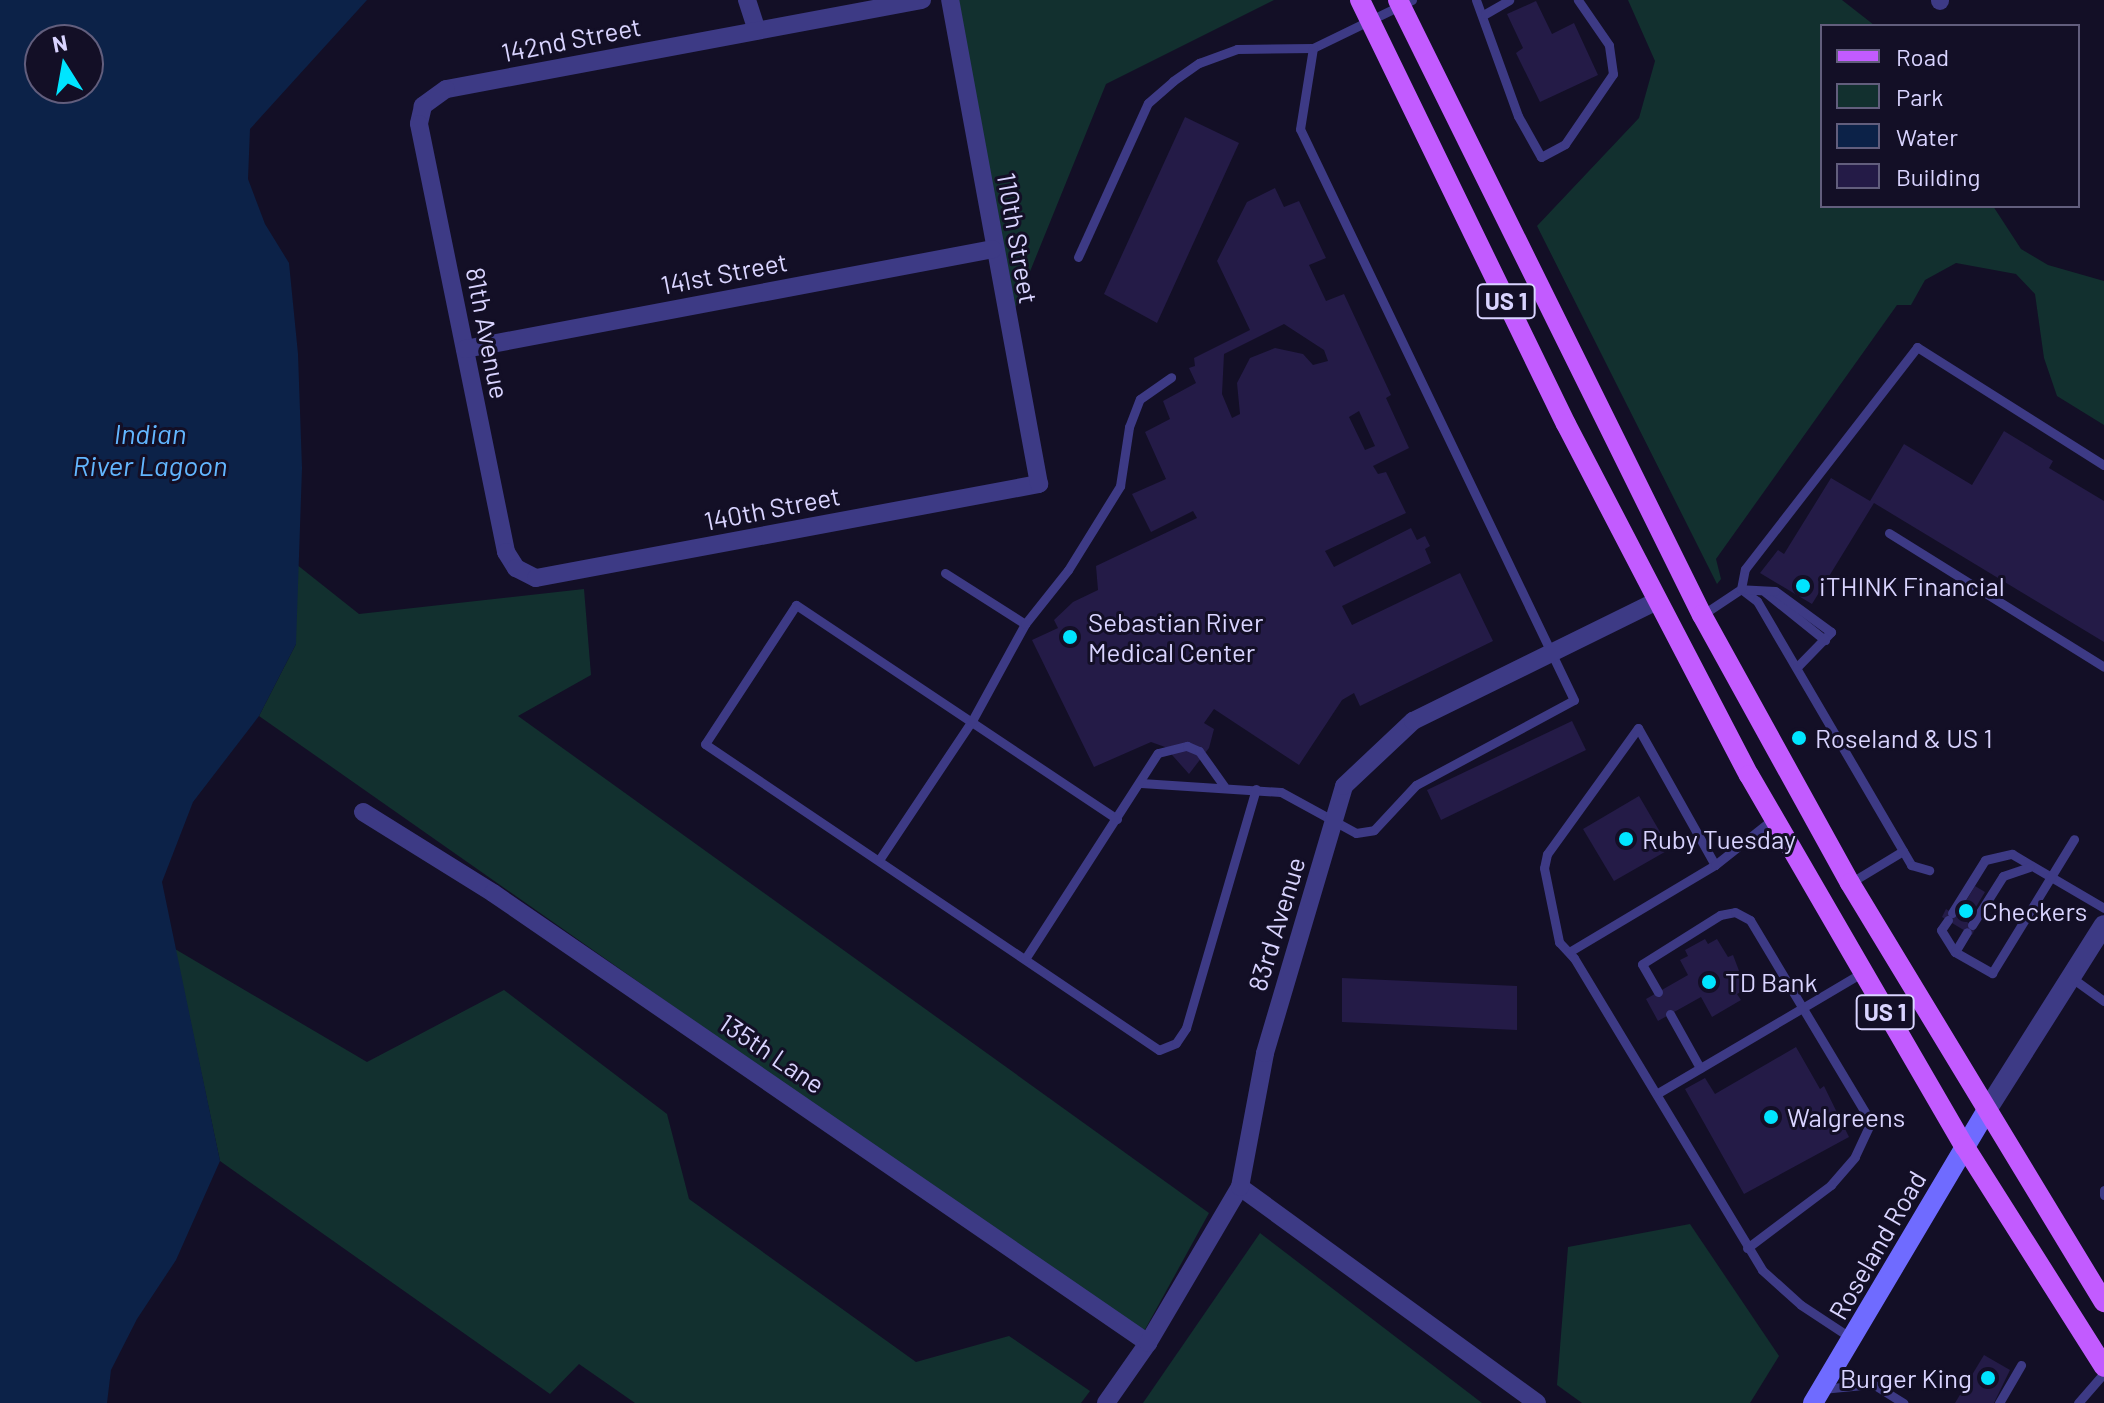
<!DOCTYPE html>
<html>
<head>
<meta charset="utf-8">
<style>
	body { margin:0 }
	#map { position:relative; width:2104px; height:1403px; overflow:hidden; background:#130f26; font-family:Barlow,sans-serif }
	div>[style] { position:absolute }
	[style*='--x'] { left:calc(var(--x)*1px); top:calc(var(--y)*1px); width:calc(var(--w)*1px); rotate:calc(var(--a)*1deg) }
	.green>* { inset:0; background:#12302f }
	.water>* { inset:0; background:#0c2248 }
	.building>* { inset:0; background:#241b47 }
	.service>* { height:9px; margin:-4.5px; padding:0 4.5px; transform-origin:4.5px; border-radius:4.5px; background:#3d3a85 }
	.minor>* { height:18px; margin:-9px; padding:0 9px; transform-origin:9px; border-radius:9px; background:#3d3a85 }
	.tertiary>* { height:20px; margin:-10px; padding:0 10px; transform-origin:10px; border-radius:10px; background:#3d3a85 }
	.secondary>* { height:20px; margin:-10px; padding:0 10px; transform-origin:10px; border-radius:10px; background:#6f6bff }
	.primary>* { height:20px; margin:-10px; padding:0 10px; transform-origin:10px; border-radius:10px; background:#c25bff }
	.dots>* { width:22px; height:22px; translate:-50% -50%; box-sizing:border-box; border:4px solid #130f26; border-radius:50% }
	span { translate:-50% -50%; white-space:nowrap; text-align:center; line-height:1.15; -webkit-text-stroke:6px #130f26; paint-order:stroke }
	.shield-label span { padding:2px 6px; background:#130f26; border:2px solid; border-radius:6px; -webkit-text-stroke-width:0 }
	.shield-label { font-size:24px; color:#d9d4ff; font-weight:700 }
	.street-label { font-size:26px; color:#d9d4ff }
	.poi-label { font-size:26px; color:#d9d4ff }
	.left { translate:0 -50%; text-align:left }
	.right { translate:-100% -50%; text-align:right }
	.water-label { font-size:28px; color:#62b6ff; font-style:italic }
	.legend { position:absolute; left:1820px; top:24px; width:260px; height:184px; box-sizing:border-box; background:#130f26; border:2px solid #625e7d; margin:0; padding:10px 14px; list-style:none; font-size:24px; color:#d9d4ff }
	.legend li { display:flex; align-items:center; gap:16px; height:40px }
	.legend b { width:40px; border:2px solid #625e7d }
	.north { position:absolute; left:24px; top:24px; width:80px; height:80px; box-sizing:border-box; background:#130f26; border:2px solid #625e7d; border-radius:50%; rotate:349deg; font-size:22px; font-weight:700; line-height:32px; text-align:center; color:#d9d4ff }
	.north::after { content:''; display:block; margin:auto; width:28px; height:36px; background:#00e5ff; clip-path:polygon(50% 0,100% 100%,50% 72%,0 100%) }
</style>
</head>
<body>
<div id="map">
	<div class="green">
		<div style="clip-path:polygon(950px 0,1274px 0,1106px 84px,1014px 311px)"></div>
		<div style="clip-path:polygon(1628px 0,1842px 0,1874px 25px,1822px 26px,1822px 206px,1993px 206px,2021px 249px,2048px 265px,2104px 281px,2104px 425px,2057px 396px,2044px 358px,2035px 294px,2016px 274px,1956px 263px,1925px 280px,1911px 305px,1897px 305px,1716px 559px,1721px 579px,1717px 584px,1537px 226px,1639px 118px,1655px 61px)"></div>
		<div style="clip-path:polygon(296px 564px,359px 614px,584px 589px,591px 675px,518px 716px,1209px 1213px,1142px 1335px,259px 716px,296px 644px)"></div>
		<div style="clip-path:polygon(175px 949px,367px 1062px,504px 990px,667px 1114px,689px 1199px,916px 1362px,1009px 1336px,1090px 1391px,1081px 1403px,635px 1403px,579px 1364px,550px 1394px,220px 1161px)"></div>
		<div style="clip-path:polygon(1690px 1224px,1779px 1356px,1750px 1403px,1582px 1403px,1557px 1385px,1568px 1247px)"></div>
		<div style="clip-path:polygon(1260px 1233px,1482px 1403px,1143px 1403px)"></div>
	</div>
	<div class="water">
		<div style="clip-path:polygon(evenodd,0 0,367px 0,250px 129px,248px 179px,265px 224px,289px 263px,298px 354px,302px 468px,296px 644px,259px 716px,193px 802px,162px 882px,220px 1161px,176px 1260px,137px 1319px,111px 1370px,107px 1403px,0 1403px,0 0,40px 40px,88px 40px,88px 88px,40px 88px,40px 40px)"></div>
	</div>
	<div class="building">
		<div style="clip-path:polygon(1536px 1px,1552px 34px,1574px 23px,1598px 75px,1540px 102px,1516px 53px,1523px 48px,1507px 14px)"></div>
		<div style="clip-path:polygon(1185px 117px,1239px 143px,1157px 323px,1104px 294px)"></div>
		<div style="clip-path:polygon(evenodd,1275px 188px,1284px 207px,1299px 201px,1326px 258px,1309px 265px,1326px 301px,1344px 294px,1391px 395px,1386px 398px,1409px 448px,1373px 466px,1378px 474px,1386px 472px,1406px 513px,1325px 551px,1334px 567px,1411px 528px,1417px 540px,1425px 536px,1430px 546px,1425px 549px,1431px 563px,1342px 606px,1352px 625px,1460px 573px,1493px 641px,1360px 706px,1354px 693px,1342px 700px,1299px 765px,1214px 709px,1204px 723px,1214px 729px,1209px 748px,1189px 774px,1165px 747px,1151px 742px,1094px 767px,1032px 640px,1058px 628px,1054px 620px,1073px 602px,1098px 590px,1096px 566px,1197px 518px,1193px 511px,1151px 532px,1132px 494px,1166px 479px,1145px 432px,1170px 419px,1163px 401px,1196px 383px,1189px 368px,1195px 366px,1194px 358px,1250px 330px,1217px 261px,1247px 202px,1275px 188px,1284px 324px,1324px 350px,1328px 361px,1313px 365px,1303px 354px,1275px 348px,1250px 358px,1237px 383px,1240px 414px,1232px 418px,1222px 394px,1224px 354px,1284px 324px,1275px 188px,1359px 411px,1375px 446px,1365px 450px,1349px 417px,1359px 411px)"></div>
		<div style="clip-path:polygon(2004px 431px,2053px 461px,2049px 468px,2104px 501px,2104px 642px,1874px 503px,1812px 604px,1760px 573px,1778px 550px,1784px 554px,1831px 478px,1870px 501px,1904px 444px,1972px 485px)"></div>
		<div style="clip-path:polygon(1572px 721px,1586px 750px,1441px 820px,1427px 790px)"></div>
		<div style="clip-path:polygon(1639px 796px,1670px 849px,1614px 881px,1583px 829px)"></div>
		<div style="clip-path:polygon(1975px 886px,1985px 892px,1967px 922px,1976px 927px,1972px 935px,1942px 917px,1946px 909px,1957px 916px)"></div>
		<div style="clip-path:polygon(1705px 939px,1708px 944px,1717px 939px,1728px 957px,1733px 955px,1746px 989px,1737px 994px,1741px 1000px,1712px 1017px,1701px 997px,1658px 1021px,1646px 999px,1688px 975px,1680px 960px,1688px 956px,1685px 950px)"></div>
		<div style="clip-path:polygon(1342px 978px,1517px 986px,1517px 1030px,1342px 1022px)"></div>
		<div style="clip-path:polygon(1796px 1047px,1820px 1089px,1824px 1086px,1849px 1137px,1744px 1194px,1685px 1089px,1705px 1078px,1715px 1094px)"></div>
		<div style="clip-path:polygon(1984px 1355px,2010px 1370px,1994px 1403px,1955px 1403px)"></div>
	</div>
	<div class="service">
		<div style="--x:1476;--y:0;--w:123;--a:70.1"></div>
		<div style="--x:1518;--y:116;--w:47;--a:60.7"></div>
		<div style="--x:1541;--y:157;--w:27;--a:-28"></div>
		<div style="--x:1565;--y:144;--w:85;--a:-55.6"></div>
		<div style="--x:1613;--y:74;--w:29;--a:-98"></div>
		<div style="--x:1609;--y:45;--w:55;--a:-124.6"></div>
		<div style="--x:1485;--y:14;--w:28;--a:-30"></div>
		<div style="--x:1078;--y:257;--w:169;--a:-65.6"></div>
		<div style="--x:1148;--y:103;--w:33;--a:-41"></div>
		<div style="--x:1173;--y:81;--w:32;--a:-35"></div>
		<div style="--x:1199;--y:63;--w:40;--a:-20.2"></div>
		<div style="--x:1237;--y:49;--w:76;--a:-0.8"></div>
		<div style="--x:1313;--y:48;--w:110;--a:-25.9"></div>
		<div style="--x:1889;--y:533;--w:253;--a:31.9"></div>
		<div style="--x:945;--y:573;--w:95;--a:32.5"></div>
		<div style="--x:1765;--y:592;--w:77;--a:38.7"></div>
		<div style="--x:1702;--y:615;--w:47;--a:-33.7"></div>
		<div style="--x:1741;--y:589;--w:20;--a:37"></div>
		<div style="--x:1757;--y:601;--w:306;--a:59.7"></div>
		<div style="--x:1911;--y:865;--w:19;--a:16"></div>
		<div style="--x:1797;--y:667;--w:49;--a:-45.8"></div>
		<div style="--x:1831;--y:632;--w:69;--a:-143.8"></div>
		<div style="--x:1775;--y:591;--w:34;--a:-177"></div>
		<div style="--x:1741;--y:589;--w:20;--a:-79"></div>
		<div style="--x:1745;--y:569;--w:281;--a:-52.2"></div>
		<div style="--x:1917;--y:347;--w:221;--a:32.3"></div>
		<div style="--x:1141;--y:783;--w:140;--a:3.7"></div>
		<div style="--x:1281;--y:792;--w:85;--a:28.7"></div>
		<div style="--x:1356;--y:833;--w:18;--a:-9"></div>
		<div style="--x:1374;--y:830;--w:62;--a:-47"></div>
		<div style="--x:1416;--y:785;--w:179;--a:-28.3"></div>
		<div style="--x:1574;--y:700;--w:633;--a:-115.63"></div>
		<div style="--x:1300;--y:129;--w:82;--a:-80.9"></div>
		<div style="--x:1117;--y:819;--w:386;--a:-146.3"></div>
		<div style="--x:796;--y:605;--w:166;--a:123.2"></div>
		<div style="--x:705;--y:744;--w:547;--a:33.98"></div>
		<div style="--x:1159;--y:1050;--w:18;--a:-22"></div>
		<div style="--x:1176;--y:1043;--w:18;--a:-56"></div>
		<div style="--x:1186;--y:1028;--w:249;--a:-73.7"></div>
		<div style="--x:879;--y:860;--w:169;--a:-56.3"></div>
		<div style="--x:973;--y:719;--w:108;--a:-61.3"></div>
		<div style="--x:1025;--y:624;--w:69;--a:-51.5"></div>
		<div style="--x:1068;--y:570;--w:99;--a:-58.2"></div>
		<div style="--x:1120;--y:486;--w:60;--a:-81.3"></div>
		<div style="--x:1129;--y:427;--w:30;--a:-69"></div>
		<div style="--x:1140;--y:399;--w:38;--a:-35"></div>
		<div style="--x:1715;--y:865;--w:157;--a:-119.3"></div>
		<div style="--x:1638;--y:728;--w:155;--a:125.8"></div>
		<div style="--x:1547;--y:854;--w:14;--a:102"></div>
		<div style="--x:1544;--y:868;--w:76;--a:78.5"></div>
		<div style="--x:1559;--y:942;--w:22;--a:47"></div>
		<div style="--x:1574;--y:958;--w:364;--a:58.9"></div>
		<div style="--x:1762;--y:1270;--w:52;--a:41.9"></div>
		<div style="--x:1801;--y:1305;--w:60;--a:33.4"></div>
		<div style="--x:1850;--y:883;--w:62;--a:-31.1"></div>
		<div style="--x:1952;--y:913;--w:62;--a:-58.1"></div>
		<div style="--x:1985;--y:860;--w:28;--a:-13"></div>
		<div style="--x:2012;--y:854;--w:107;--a:30.4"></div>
		<div style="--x:1948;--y:920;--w:12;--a:125"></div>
		<div style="--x:1941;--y:930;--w:26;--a:58"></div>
		<div style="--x:1955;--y:952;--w:43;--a:29.6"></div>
		<div style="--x:1992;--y:973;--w:157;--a:-58.5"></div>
		<div style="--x:1972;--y:925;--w:58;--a:-57.7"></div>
		<div style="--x:2003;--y:876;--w:28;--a:-19"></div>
		<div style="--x:1569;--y:952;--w:170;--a:-30.8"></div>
		<div style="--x:1715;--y:865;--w:74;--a:-38.4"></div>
		<div style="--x:1955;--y:952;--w:23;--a:-59"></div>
		<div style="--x:1025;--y:959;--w:245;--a:-57.2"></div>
		<div style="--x:1158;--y:753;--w:30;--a:-14"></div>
		<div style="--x:1187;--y:746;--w:13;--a:23"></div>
		<div style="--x:1199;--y:751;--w:43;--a:54.5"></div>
		<div style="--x:2072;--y:978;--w:39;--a:36"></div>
		<div style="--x:1658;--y:992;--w:32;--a:-120"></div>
		<div style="--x:1642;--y:964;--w:92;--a:-32.1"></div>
		<div style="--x:1720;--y:915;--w:15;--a:-11"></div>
		<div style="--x:1735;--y:912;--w:17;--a:28"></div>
		<div style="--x:1750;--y:920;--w:235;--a:59.1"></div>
		<div style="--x:1871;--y:1122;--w:38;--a:115"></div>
		<div style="--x:1855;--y:1157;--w:37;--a:131"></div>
		<div style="--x:1831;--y:1185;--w:105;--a:143.1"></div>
		<div style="--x:1670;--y:1014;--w:62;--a:60.9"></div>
		<div style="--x:1658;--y:1093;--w:237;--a:-30.5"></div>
		<div style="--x:2104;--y:1190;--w:5;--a:90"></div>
		<div style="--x:1822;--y:1389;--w:51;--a:-5.6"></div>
		<div style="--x:1873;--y:1384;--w:36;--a:32"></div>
		<div style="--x:1999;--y:1403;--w:44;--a:-59.9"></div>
		<div style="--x:2078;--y:1403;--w:40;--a:-49"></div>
	</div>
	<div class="minor">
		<div style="--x:747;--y:0;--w:32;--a:72"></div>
		<div style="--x:922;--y:0;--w:484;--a:169.4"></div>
		<div style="--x:446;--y:89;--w:29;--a:144"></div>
		<div style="--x:423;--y:106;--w:18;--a:103"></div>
		<div style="--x:419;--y:124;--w:437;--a:78.5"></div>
		<div style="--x:506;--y:552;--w:19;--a:58"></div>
		<div style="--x:516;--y:568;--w:22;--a:27"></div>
		<div style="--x:536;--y:578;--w:512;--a:-10.59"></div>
		<div style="--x:1039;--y:484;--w:492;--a:-100.4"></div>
		<div style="--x:1940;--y:1;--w:1;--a:-90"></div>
		<div style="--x:465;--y:349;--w:537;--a:-10.72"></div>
		<div style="--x:363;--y:812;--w:153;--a:31.9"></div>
		<div style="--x:493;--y:893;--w:795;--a:34.49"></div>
		<div style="--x:1240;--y:1187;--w:367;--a:36"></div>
		<div style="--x:1106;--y:1403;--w:73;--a:-55"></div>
		<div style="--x:1148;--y:1343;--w:181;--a:-59.5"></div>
		<div style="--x:1240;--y:1187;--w:136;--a:-79.4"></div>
		<div style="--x:1265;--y:1053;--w:278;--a:-73.5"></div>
		<div style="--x:1344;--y:786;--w:95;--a:-43.3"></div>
		<div style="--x:1413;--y:721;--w:272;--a:-26.2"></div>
	</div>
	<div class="tertiary">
		<div style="--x:1985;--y:1113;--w:222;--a:-57.7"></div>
	</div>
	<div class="secondary">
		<div style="--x:1813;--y:1403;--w:337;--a:-59.3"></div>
	</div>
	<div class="primary">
		<div style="--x:1360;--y:0;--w:471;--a:64.1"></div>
		<div style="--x:1566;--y:424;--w:396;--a:62.5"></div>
		<div style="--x:1749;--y:775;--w:430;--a:59.9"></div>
		<div style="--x:1965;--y:1147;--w:260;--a:57.7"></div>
		<div style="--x:1398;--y:0;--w:686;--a:63.7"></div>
		<div style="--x:1702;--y:615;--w:306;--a:61.1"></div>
		<div style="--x:1850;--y:883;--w:490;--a:58.8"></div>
	</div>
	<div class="dots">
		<div style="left:1803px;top:586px;background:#00e5ff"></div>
		<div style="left:1070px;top:637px;background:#00e5ff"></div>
		<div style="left:1799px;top:738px;background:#00e5ff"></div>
		<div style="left:1626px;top:839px;background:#00e5ff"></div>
		<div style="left:1966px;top:911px;background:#00e5ff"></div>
		<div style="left:1709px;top:982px;background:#00e5ff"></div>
		<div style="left:1771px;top:1117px;background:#00e5ff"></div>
		<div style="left:1988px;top:1378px;background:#00e5ff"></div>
	</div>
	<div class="shield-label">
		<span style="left:1506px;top:301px">US 1</span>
		<span style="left:1885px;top:1012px">US 1</span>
	</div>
	<div class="street-label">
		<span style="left:571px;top:39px;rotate:-11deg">142nd Street</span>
		<span style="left:1018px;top:238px;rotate:80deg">110th Street</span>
		<span style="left:724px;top:273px;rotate:-11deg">141st Street</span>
		<span style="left:488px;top:333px;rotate:79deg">81th Avenue</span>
		<span style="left:772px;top:508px;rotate:-11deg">140th Street</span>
		<span style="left:1276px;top:924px;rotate:-73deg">83rd Avenue</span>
		<span style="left:772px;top:1053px;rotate:34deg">135th Lane</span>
		<span style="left:1877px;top:1245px;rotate:-60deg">Roseland Road</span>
	</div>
	<div class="poi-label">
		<span class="left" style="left:1819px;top:586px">iTHINK Financial</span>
		<span class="left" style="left:1088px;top:637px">Sebastian River<br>Medical Center</span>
		<span class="left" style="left:1815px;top:738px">Roseland &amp; US 1</span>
		<span class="left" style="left:1642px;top:839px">Ruby Tuesday</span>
		<span class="left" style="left:1982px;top:911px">Checkers</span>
		<span class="left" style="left:1725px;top:982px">TD Bank</span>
		<span class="left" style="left:1787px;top:1117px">Walgreens</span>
		<span class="right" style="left:1972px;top:1378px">Burger King</span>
	</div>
	<div class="water-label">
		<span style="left:150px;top:449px">Indian<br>River Lagoon</span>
	</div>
	<ul class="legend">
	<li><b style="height:10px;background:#c25bff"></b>Road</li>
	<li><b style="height:22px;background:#12302f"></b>Park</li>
	<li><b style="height:22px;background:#0c2248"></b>Water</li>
	<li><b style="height:22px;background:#241b47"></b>Building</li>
	</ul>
	<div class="north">N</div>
</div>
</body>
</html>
